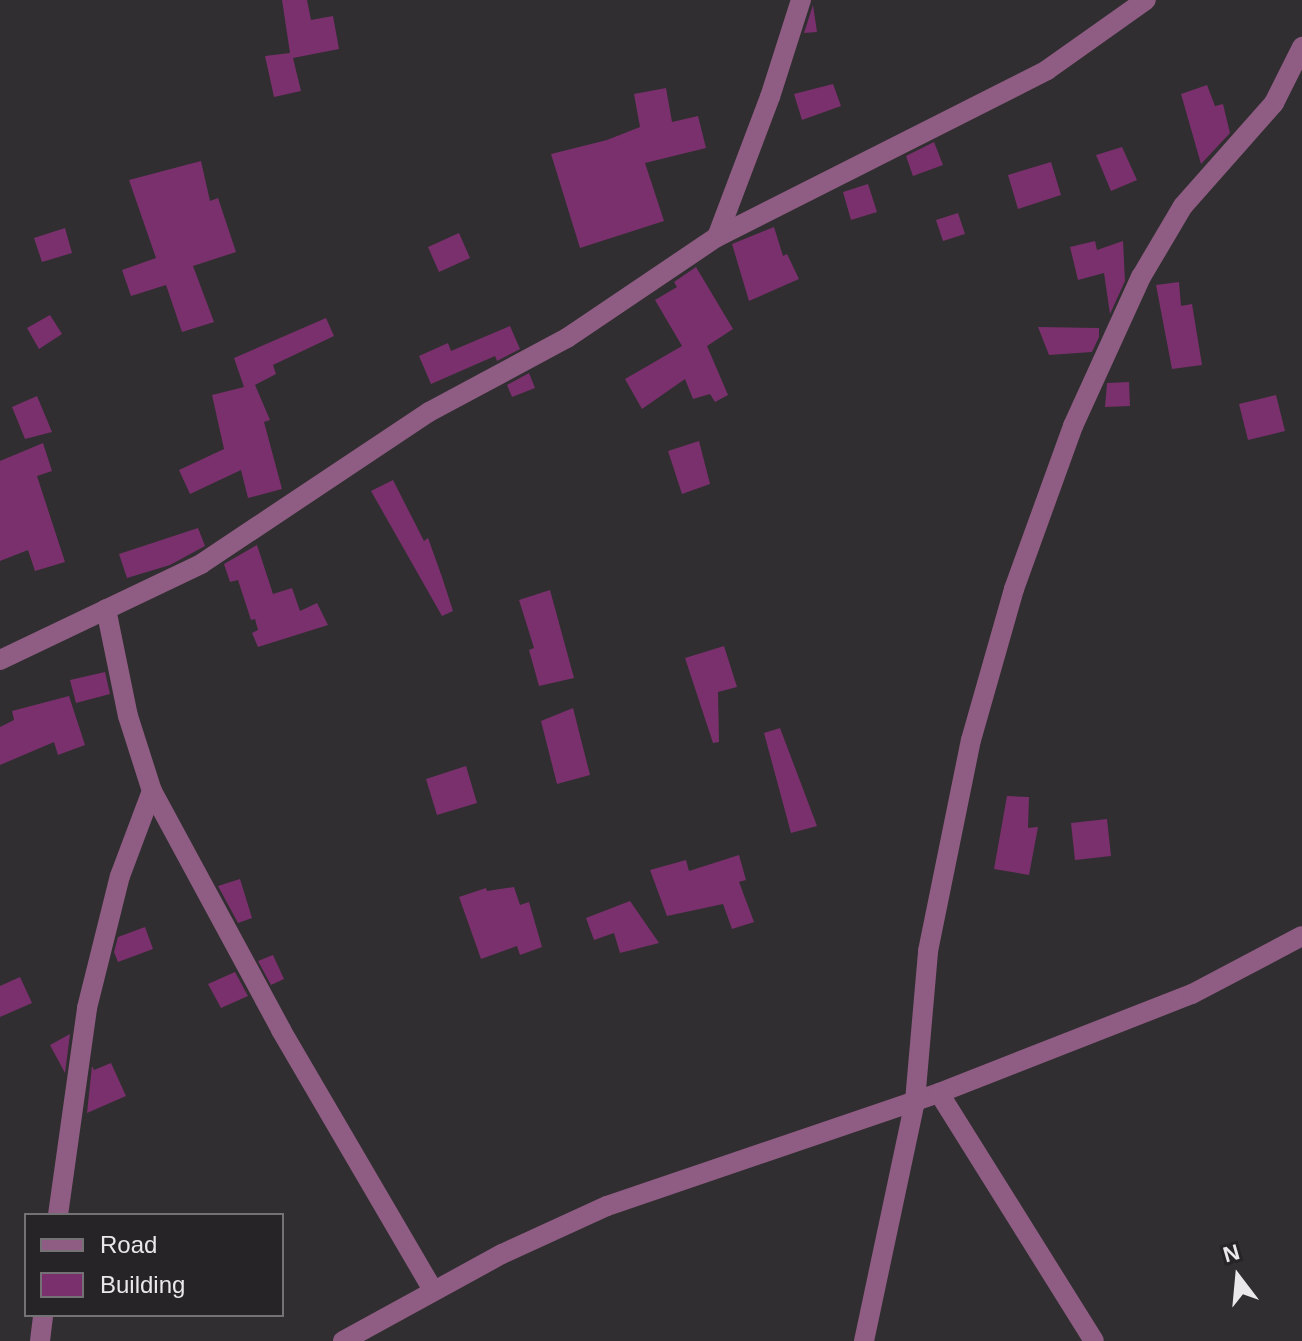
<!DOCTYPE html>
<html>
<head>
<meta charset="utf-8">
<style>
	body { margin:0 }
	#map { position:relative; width:1302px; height:1341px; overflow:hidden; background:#302e30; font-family:Arial,sans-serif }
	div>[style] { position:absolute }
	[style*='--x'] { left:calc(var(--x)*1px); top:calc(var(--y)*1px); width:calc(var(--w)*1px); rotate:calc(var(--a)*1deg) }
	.building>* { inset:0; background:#7a306c }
	.street>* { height:20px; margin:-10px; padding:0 10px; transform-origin:10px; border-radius:10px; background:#8f5c83 }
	span { translate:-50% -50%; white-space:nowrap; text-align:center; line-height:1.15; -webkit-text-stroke:6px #262426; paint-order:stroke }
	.legend { position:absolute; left:24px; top:1213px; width:260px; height:104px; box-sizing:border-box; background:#262426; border:2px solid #747274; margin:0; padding:10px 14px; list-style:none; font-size:24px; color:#eae8ea }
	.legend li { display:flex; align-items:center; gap:16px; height:40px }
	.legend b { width:40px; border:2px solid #747274 }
	.north { position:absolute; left:1198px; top:1237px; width:80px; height:80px; -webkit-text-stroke:6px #262426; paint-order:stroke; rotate:344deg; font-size:22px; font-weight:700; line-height:32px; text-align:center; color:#eae8ea }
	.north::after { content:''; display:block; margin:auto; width:28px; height:36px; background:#eae8ea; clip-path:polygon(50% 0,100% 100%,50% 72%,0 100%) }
</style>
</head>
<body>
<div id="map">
	<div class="building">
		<div style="clip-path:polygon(282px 0,307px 0,311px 20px,333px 16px,339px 49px,293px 58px,301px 91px,274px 97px,265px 56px,290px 53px)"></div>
		<div style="clip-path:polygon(813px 5px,817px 32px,804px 33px)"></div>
		<div style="clip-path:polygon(833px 84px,841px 106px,802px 120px,794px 94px)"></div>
		<div style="clip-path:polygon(1207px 85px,1215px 106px,1223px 104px,1230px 133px,1201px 164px,1181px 94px)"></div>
		<div style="clip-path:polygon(666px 88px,672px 122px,698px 116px,706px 148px,645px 163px,664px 221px,580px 248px,551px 154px,607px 140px,640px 127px,634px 94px)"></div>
		<div style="clip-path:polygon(934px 142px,943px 165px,913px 176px,906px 156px)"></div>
		<div style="clip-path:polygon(1122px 147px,1137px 180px,1111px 191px,1096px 155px)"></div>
		<div style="clip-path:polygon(201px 161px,210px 201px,218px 198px,236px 252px,193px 266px,214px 322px,182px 332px,166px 285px,131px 296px,122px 270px,156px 258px,129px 180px)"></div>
		<div style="clip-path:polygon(1051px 162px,1061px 195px,1018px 209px,1008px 175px)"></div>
		<div style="clip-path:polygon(868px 184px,877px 212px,851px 220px,843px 192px)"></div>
		<div style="clip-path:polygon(958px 213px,965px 234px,943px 241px,936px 220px)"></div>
		<div style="clip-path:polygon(774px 227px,783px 256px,787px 254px,799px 279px,749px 301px,732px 244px)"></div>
		<div style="clip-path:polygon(65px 228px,72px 253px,42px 262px,34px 238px)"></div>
		<div style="clip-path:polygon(459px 233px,470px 258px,439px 272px,428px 247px)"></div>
		<div style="clip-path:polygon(1095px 241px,1097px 250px,1123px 241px,1125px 281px,1110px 314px,1104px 273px,1078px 280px,1070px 247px)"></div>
		<div style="clip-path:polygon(696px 267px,733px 329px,707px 346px,728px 395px,715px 402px,710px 394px,693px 399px,685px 379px,642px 409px,625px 379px,682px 346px,655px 300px,677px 287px,674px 282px)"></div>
		<div style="clip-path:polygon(1179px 282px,1181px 306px,1192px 304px,1202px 365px,1172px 369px,1156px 285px)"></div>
		<div style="clip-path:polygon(50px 315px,62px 334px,39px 349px,27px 328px)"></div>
		<div style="clip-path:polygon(326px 318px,334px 336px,273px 365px,276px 374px,255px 385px,270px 420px,264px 422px,282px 489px,248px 498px,241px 470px,190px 494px,179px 470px,224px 449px,212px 395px,244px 387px,234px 358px)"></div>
		<div style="clip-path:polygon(510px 326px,520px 349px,497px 361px,495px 356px,431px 384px,419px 356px,448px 343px,451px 351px)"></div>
		<div style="clip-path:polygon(1038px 327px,1099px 328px,1099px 337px,1092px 352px,1049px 355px)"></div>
		<div style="clip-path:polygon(529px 373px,535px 388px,512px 397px,507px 385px)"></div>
		<div style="clip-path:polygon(1129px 382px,1130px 406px,1105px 407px,1107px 383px)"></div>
		<div style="clip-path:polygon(1276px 395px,1285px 431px,1248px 440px,1239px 404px)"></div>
		<div style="clip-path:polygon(37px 396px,52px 432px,25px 439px,12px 407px)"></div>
		<div style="clip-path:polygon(699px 441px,710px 484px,682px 494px,668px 451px)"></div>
		<div style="clip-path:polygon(43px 443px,52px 471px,37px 476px,65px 562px,35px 571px,28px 550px,0 561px,0 461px)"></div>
		<div style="clip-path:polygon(393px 480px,424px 541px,428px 538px,442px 577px,453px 611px,442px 616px,371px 491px)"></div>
		<div style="clip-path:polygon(198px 528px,205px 546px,170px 565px,127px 578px,119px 554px)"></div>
		<div style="clip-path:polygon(257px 545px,273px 594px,292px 588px,300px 611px,317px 603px,328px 625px,258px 647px,252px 633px,258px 630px,255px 619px,251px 620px,238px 580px,230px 582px,224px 564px)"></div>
		<div style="clip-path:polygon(550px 590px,574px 678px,539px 686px,529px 650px,534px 648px,519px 600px)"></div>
		<div style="clip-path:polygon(724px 646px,737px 687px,718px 692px,719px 742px,713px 743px,685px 658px)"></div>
		<div style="clip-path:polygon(105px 672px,110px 694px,76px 703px,70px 680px)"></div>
		<div style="clip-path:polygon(69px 696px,85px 745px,58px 755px,54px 742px,0 765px,0 727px,14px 720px,12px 711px)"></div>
		<div style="clip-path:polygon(573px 708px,590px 775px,557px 784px,541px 721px)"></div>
		<div style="clip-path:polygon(780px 728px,817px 826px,791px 833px,764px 733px)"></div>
		<div style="clip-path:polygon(466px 766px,477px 803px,437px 815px,426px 779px)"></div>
		<div style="clip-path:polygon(1007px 796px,1029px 797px,1028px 828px,1038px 827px,1029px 875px,994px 869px)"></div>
		<div style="clip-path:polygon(1107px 819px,1111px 856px,1075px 860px,1071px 823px)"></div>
		<div style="clip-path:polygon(739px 855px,746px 880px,739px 882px,754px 922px,732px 929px,723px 904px,667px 916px,650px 870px,686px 860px,689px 871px)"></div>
		<div style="clip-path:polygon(240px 879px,252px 918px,238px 923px,218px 886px)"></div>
		<div style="clip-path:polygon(514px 887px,520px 905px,529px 902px,542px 947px,520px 955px,517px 946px,481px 959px,459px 897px,486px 888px,487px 891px)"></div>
		<div style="clip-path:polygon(630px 901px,659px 943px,620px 953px,614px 933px,594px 940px,586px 918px)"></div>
		<div style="clip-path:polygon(145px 927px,153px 949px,118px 962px,114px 952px,118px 937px)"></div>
		<div style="clip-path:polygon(273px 955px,284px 979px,271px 985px,258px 961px)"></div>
		<div style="clip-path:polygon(235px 972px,248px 996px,221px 1008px,208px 984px)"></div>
		<div style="clip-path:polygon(20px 977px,32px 1003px,0 1017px,0 986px)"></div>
		<div style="clip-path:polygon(70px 1034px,65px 1073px,50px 1045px)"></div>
		<div style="clip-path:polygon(111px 1063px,126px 1096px,87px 1113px,92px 1066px,94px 1070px)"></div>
	</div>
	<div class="street">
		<div style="--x:717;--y:237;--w:150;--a:-69.3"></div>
		<div style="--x:770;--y:97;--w:102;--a:-72.3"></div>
		<div style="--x:106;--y:609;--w:109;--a:78.4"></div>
		<div style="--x:128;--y:716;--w:79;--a:72.3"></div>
		<div style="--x:152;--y:791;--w:272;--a:61.6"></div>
		<div style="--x:281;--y:1030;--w:301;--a:59.7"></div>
		<div style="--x:0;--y:660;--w:223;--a:-25.5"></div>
		<div style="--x:201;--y:564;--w:274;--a:-33.7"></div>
		<div style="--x:429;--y:412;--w:157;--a:-28.2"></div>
		<div style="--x:567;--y:338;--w:181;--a:-34"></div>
		<div style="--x:717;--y:237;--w:370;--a:-26.8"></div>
		<div style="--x:1047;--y:70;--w:121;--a:-35.3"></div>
		<div style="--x:939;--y:1093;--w:292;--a:58"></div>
		<div style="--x:58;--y:1215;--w:209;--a:-82"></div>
		<div style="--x:87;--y:1008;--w:136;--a:-76"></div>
		<div style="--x:120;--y:876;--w:91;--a:-69.4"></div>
		<div style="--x:40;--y:1341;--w:26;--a:-83"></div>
		<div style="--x:343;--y:1341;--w:181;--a:-28.7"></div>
		<div style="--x:502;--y:1254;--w:115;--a:-24.6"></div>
		<div style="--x:607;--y:1206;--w:351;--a:-18.8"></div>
		<div style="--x:939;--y:1093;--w:272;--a:-21.4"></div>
		<div style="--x:1192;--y:994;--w:124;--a:-27.8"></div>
		<div style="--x:864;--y:1341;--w:245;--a:-78"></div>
		<div style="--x:915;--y:1101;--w:151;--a:-85"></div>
		<div style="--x:928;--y:951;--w:215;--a:-78.5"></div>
		<div style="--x:971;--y:740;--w:157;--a:-74.1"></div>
		<div style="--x:1014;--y:589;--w:173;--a:-70.1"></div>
		<div style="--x:1073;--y:426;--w:164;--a:-65.5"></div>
		<div style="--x:1141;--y:277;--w:82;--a:-59.4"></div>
		<div style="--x:1183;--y:206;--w:137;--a:-48.5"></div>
		<div style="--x:1274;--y:103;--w:63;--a:-63.4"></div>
	</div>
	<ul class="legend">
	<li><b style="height:10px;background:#8f5c83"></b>Road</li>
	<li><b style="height:22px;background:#7a306c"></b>Building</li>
	</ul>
	<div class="north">N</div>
</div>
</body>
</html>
